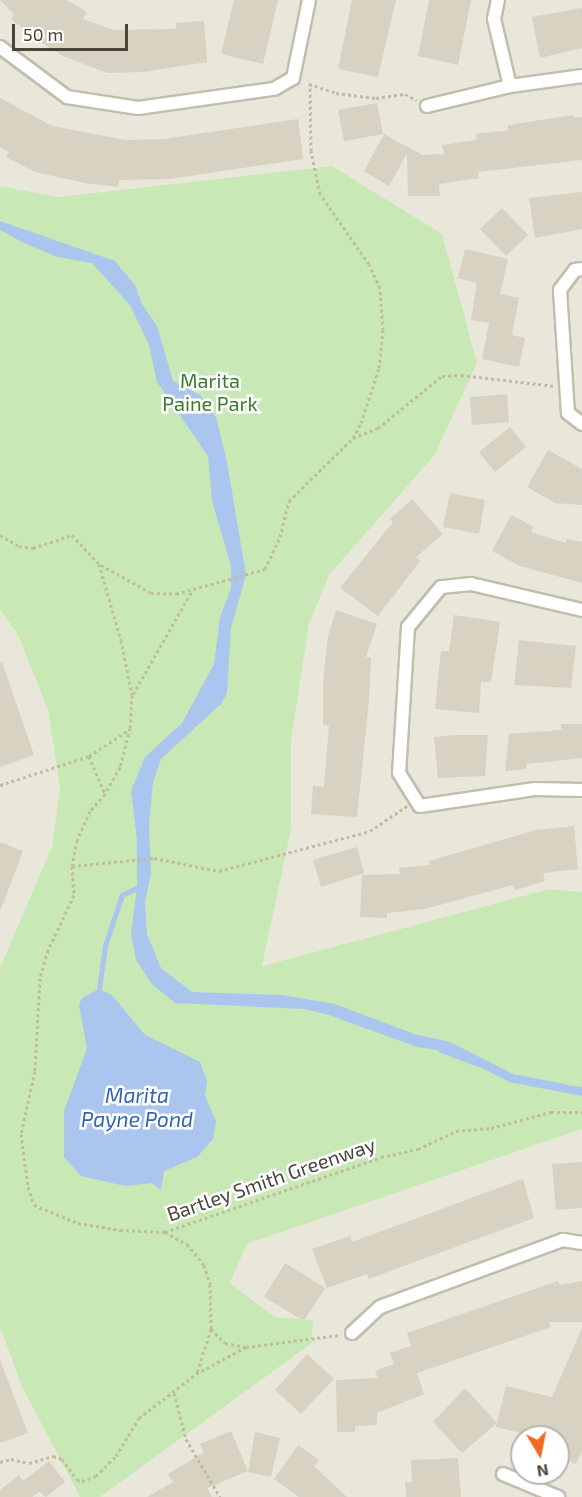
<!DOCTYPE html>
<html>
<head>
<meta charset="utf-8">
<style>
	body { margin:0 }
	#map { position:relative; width:582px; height:1497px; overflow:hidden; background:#f5f4eb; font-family:"Exo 2",sans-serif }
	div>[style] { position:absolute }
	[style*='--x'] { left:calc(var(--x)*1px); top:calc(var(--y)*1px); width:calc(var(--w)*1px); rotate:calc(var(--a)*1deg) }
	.residential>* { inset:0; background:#e9e7d9 }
	.green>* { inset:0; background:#c8e8b5 }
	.water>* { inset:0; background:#aac6ef }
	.stream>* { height:4.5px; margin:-2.25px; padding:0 2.25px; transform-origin:2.25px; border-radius:2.25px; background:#aac6ef }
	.building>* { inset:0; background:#d7d2c1 }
	.path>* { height:3px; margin-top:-1.5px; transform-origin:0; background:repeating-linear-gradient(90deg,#c2bc9f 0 3px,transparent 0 6px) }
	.roads { filter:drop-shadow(2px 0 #c1beae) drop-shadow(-2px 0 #c1beae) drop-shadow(0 2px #c1beae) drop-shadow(0 -2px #c1beae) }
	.minor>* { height:12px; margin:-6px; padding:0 6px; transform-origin:6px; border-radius:6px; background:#fff }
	span { translate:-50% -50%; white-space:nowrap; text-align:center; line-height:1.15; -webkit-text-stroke:5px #fff; paint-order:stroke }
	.park-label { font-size:20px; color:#3b7b2c }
	.street-label { font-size:20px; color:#494639 }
	.water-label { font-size:21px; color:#3365b4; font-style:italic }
	.north { position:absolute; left:510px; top:1425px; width:60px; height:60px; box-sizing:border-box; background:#fff; border:2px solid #b6b5b0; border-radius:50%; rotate:170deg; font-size:16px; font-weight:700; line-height:24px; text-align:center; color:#494639 }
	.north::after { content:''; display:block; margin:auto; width:21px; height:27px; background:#f46923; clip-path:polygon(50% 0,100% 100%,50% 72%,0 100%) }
	.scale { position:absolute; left:12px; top:24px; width:116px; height:27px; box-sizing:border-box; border:3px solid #494639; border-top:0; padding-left:8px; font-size:18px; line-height:21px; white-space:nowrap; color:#494639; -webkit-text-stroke:4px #fff; paint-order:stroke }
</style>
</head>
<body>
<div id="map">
	<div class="residential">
		<div style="clip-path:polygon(0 0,582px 0,582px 892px,549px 889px,262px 966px,291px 830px,291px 742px,309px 624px,329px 575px,434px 456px,332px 166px,58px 197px,0 186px)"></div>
		<div style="clip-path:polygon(0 610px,18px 635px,48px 710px,60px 788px,52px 846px,0 968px)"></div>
		<div style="clip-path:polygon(evenodd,582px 1129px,582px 1497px,100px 1497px,312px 1343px,313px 1320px,275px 1317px,230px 1283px,247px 1244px,582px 1129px,522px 1437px,558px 1437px,558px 1473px,522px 1473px,522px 1437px)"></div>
		<div style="clip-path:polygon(0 1327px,22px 1387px,80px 1497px,0 1497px)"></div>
	</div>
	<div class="green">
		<div style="clip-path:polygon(332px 166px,442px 234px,477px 363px,434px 456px,329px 575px,309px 624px,291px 742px,291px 830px,262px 966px,549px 889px,582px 892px,582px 1129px,247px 1244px,230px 1283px,275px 1317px,313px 1320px,312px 1343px,100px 1497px,80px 1497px,22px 1387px,0 1327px,0 968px,52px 846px,60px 788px,48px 710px,18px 635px,0 610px,0 186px,58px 197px)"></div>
	</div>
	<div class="water">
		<div style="clip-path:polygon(0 221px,115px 261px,135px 285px,142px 304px,157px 326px,173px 381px,200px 395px,216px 417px,227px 462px,246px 575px,231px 628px,227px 693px,221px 704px,161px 759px,153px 782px,149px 825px,151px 874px,145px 902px,147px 934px,161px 968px,192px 992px,282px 995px,335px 1004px,414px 1034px,450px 1042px,525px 1080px,582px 1087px,582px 1096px,509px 1082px,451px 1052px,417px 1047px,329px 1015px,305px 1009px,175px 1003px,152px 984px,136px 960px,131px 934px,137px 888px,137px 840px,131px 791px,145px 757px,182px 723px,214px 664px,220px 617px,231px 589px,231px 566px,212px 501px,208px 456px,157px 382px,149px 345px,130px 305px,92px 263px,57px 257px,22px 242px,0 230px)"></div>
		<div style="clip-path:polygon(99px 989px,112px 995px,145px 1035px,200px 1062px,207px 1081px,205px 1096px,216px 1121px,213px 1139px,197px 1157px,164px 1171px,161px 1190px,152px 1183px,125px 1186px,81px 1176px,64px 1157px,64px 1111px,87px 1048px,79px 1005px,82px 998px)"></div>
	</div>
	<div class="stream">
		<div style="--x:99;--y:989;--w:43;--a:-82.1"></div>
		<div style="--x:105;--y:946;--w:54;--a:-71.6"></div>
		<div style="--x:122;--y:895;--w:17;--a:-25"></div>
		<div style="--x:441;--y:1050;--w:46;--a:20.4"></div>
		<div style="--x:517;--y:1077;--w:49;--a:10.6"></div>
	</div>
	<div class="building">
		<div style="clip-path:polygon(0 0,67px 0,87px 12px,83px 19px,113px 30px,176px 29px,176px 23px,204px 21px,207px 62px,143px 72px,107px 73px,63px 56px,37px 40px,11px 19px,14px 14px)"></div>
		<div style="clip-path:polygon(234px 0,278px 0,263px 64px,221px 54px)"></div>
		<div style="clip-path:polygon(352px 0,396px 0,378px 77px,338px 69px)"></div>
		<div style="clip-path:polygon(429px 0,471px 0,458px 65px,418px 56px)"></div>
		<div style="clip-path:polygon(582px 8px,582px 48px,540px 58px,532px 17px)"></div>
		<div style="clip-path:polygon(0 98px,52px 126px,125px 140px,164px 139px,298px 119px,303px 159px,169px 179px,119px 180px,118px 187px,85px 183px,35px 172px,6px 157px,9px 152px,0 147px)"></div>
		<div style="clip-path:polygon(377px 103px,383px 134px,344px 141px,338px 110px)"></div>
		<div style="clip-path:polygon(573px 115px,574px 118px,582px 117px,582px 160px,478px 172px,479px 178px,439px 184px,440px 196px,408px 196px,407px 153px,389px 186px,364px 171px,384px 134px,422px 155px,444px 154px,442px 145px,477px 140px,476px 134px,508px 130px,508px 125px)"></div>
		<div style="clip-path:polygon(582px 192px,582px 229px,535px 238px,529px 198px)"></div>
		<div style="clip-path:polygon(502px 208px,528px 235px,506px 256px,480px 229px)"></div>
		<div style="clip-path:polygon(465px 249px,508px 259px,500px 294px,519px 298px,512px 335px,525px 338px,519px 367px,482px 359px,489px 323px,471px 320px,477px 283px,458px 278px)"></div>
		<div style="clip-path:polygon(507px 394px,509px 422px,472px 425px,470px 397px)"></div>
		<div style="clip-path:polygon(510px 427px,526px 447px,495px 472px,479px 452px)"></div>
		<div style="clip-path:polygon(548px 450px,582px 469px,582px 505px,555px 503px,527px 487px)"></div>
		<div style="clip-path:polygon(450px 493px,485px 500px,479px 534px,443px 527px)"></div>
		<div style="clip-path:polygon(412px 499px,443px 534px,416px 557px,420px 561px,378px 616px,340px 588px,393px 522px,390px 519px)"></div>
		<div style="clip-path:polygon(511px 515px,534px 527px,531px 532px,566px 543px,567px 539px,582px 542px,582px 583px,520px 566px,492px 551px)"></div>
		<div style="clip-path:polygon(336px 610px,377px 624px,366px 657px,371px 657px,369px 700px,357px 817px,311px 814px,313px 786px,324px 787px,329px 726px,323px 725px,323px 682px,328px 636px)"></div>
		<div style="clip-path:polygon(454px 615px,500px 622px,491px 682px,481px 682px,479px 713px,435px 709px,441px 651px,449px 651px)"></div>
		<div style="clip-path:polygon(519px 640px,576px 646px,571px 688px,514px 685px)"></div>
		<div style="clip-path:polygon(2px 662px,34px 755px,0 767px,0 663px)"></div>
		<div style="clip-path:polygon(561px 724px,582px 724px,582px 758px,526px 764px,527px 769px,505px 771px,509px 734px,561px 730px)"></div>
		<div style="clip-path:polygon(458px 735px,488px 735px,485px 776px,438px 778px,434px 737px)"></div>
		<div style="clip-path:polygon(574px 826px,578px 869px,543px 873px,545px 881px,515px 890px,513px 885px,425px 909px,387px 913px,387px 918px,360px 917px,362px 875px,400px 874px,399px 868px,430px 865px,429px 861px,536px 830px)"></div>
		<div style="clip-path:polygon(0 842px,23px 851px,1px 909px,0 909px)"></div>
		<div style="clip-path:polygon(357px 847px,364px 873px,321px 887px,313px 860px)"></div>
		<div style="clip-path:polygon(582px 1162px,582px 1208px,556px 1210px,552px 1164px)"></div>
		<div style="clip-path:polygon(523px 1179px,534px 1218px,369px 1279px,367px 1274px,327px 1288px,312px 1249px,350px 1236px,352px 1242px)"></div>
		<div style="clip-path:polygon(285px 1263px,325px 1288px,304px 1321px,264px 1297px)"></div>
		<div style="clip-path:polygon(558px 1281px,560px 1285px,582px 1281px,582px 1322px,549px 1322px,551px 1327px,417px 1373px,424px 1394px,377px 1413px,377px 1425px,355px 1426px,355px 1432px,337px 1432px,336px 1380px,378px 1378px,375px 1371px,394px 1364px,390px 1353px,411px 1346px,407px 1333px)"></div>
		<div style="clip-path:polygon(582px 1328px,582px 1451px,576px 1464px,558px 1456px,558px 1437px,538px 1437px,496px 1427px,506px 1386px,552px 1397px)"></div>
		<div style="clip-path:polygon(307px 1354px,334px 1379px,301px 1414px,275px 1390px)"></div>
		<div style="clip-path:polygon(0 1360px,28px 1433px,0 1443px)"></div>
		<div style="clip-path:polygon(465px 1388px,497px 1423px,462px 1453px,433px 1422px)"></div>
		<div style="clip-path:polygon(231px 1431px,248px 1471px,207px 1488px,212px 1497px,147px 1497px,173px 1482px,168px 1474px,204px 1452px,200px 1444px)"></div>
		<div style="clip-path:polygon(255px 1432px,280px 1438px,271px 1477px,248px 1472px)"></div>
		<div style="clip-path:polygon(298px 1445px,319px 1460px,314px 1466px,347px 1497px,299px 1497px,274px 1479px)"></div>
		<div style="clip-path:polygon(458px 1458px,461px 1497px,406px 1497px,405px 1482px,412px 1482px,411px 1460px)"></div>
		<div style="clip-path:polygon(49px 1461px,65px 1482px,46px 1497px,39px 1492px,32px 1497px,0 1497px,0 1490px,19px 1475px,23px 1481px)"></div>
	</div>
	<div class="path">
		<div style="--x:309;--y:84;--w:28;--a:18"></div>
		<div style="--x:336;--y:93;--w:40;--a:7.1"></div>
		<div style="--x:376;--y:98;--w:29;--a:-8"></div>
		<div style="--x:405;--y:94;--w:13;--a:29"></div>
		<div style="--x:353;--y:438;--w:27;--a:-22"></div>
		<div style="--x:378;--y:428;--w:82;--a:-39.1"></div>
		<div style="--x:442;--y:376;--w:19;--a:-3"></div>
		<div style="--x:461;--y:375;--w:95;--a:6.7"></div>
		<div style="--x:0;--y:535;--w:22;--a:30"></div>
		<div style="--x:19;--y:546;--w:14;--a:8"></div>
		<div style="--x:33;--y:548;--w:41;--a:-18.4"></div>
		<div style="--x:72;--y:535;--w:40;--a:47"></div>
		<div style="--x:99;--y:564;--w:79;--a:73.9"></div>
		<div style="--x:121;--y:640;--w:56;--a:78.7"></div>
		<div style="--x:132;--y:695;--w:33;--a:93"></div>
		<div style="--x:130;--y:728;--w:40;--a:104.4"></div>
		<div style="--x:120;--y:767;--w:31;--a:119"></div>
		<div style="--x:105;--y:794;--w:23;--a:131"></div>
		<div style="--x:90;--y:811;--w:32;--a:114"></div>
		<div style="--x:77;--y:840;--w:26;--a:101"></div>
		<div style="--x:72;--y:866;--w:29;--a:86"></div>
		<div style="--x:74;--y:895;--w:61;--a:115.3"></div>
		<div style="--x:48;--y:950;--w:29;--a:106"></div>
		<div style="--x:40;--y:978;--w:93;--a:93.1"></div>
		<div style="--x:35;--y:1071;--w:65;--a:102.5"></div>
		<div style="--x:21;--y:1134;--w:53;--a:82.5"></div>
		<div style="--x:28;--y:1187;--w:19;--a:72"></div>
		<div style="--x:34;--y:1205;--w:48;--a:22.2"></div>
		<div style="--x:78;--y:1223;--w:43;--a:9.5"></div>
		<div style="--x:120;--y:1230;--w:45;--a:2.5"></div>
		<div style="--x:165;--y:1232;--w:229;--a:-19.1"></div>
		<div style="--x:381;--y:1157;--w:38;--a:-12"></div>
		<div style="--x:418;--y:1149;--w:42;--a:-25.3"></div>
		<div style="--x:456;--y:1131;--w:35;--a:-5"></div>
		<div style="--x:491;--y:1128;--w:62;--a:-14.9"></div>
		<div style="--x:551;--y:1112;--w:31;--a:0"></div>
		<div style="--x:101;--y:565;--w:57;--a:29.2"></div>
		<div style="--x:151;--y:593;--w:25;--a:2"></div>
		<div style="--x:176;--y:594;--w:92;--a:-15.7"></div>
		<div style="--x:265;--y:569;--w:35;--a:-65"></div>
		<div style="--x:280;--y:537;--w:37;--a:-76"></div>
		<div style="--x:289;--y:501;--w:90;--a:-44.5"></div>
		<div style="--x:353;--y:438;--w:17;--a:-62"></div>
		<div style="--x:361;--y:423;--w:58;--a:-71.9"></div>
		<div style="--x:379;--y:368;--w:38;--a:-84"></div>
		<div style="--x:383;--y:330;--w:42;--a:-94.1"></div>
		<div style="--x:380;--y:288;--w:26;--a:-115"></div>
		<div style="--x:369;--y:264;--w:85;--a:-125"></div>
		<div style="--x:320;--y:194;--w:44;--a:-101.8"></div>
		<div style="--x:311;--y:151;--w:67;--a:-90.9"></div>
		<div style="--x:133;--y:694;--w:119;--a:-60.2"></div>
		<div style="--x:89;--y:756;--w:41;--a:67.2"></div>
		<div style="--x:0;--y:785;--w:94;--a:-18"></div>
		<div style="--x:89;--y:756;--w:48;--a:-33"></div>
		<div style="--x:72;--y:866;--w:82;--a:-5.6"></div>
		<div style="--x:154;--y:858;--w:66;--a:11.3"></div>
		<div style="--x:219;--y:871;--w:156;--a:-14.8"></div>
		<div style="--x:370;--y:831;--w:45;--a:-34"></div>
		<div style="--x:165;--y:1232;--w:25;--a:29"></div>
		<div style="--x:187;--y:1244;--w:27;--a:51"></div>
		<div style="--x:204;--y:1265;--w:20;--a:72"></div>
		<div style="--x:210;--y:1284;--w:45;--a:88.7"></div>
		<div style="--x:211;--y:1329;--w:46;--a:107.7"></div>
		<div style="--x:211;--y:1329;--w:20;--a:45"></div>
		<div style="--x:225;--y:1343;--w:20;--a:11"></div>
		<div style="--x:174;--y:1393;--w:48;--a:75.4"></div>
		<div style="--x:186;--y:1439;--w:67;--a:59.6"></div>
		<div style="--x:0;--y:1462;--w:11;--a:-15"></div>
		<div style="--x:11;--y:1459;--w:18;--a:13"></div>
		<div style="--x:29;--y:1463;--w:25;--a:-16"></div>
		<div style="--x:53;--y:1456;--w:9;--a:18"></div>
		<div style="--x:62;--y:1459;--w:26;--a:54"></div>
		<div style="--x:77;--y:1480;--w:5;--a:11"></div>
		<div style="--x:82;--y:1481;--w:15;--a:-20"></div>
		<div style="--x:96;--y:1476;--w:28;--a:-45"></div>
		<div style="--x:116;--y:1456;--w:44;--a:-58.8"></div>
		<div style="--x:139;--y:1418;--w:72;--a:-37.7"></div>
		<div style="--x:196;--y:1374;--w:57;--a:-28.4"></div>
		<div style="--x:246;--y:1347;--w:94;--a:-7.4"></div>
	</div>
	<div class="roads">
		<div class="minor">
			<div style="--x:498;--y:0;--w:19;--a:102"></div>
			<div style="--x:494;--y:19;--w:69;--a:76.6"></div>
			<div style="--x:510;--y:86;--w:73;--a:-7.9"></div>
			<div style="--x:0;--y:47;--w:84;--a:36.7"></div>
			<div style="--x:67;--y:97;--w:72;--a:8.8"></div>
			<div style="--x:138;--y:108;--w:137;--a:-8"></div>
			<div style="--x:274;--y:89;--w:22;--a:-30"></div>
			<div style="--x:293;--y:78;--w:80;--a:-78.4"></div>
			<div style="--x:427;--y:106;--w:85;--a:-13.5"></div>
			<div style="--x:582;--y:269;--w:7;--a:172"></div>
			<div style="--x:575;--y:270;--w:25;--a:127"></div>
			<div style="--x:560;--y:290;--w:123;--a:86.3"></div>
			<div style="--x:568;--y:413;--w:18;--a:38"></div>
			<div style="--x:582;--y:610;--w:114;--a:-166.8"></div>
			<div style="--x:471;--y:584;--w:30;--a:174"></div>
			<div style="--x:441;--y:587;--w:52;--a:129.5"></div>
			<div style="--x:408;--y:627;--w:146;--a:93.5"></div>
			<div style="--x:399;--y:773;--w:39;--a:58"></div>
			<div style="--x:420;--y:806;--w:116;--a:-8.4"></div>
			<div style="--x:535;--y:789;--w:47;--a:1.2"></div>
			<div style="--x:352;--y:1333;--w:38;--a:-43"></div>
			<div style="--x:380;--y:1307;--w:195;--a:-20.1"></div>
			<div style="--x:563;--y:1240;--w:19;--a:9"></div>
			<div style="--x:503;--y:1474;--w:60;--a:22.7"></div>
		</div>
	</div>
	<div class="park-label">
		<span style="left:210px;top:392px">Marita<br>Paine Park</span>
	</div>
	<div class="street-label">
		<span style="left:271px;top:1179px;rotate:-19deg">Bartley Smith Greenway</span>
	</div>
	<div class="water-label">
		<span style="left:137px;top:1107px">Marita<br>Payne Pond</span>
	</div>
	<div class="north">N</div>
	<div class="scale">50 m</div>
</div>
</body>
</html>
